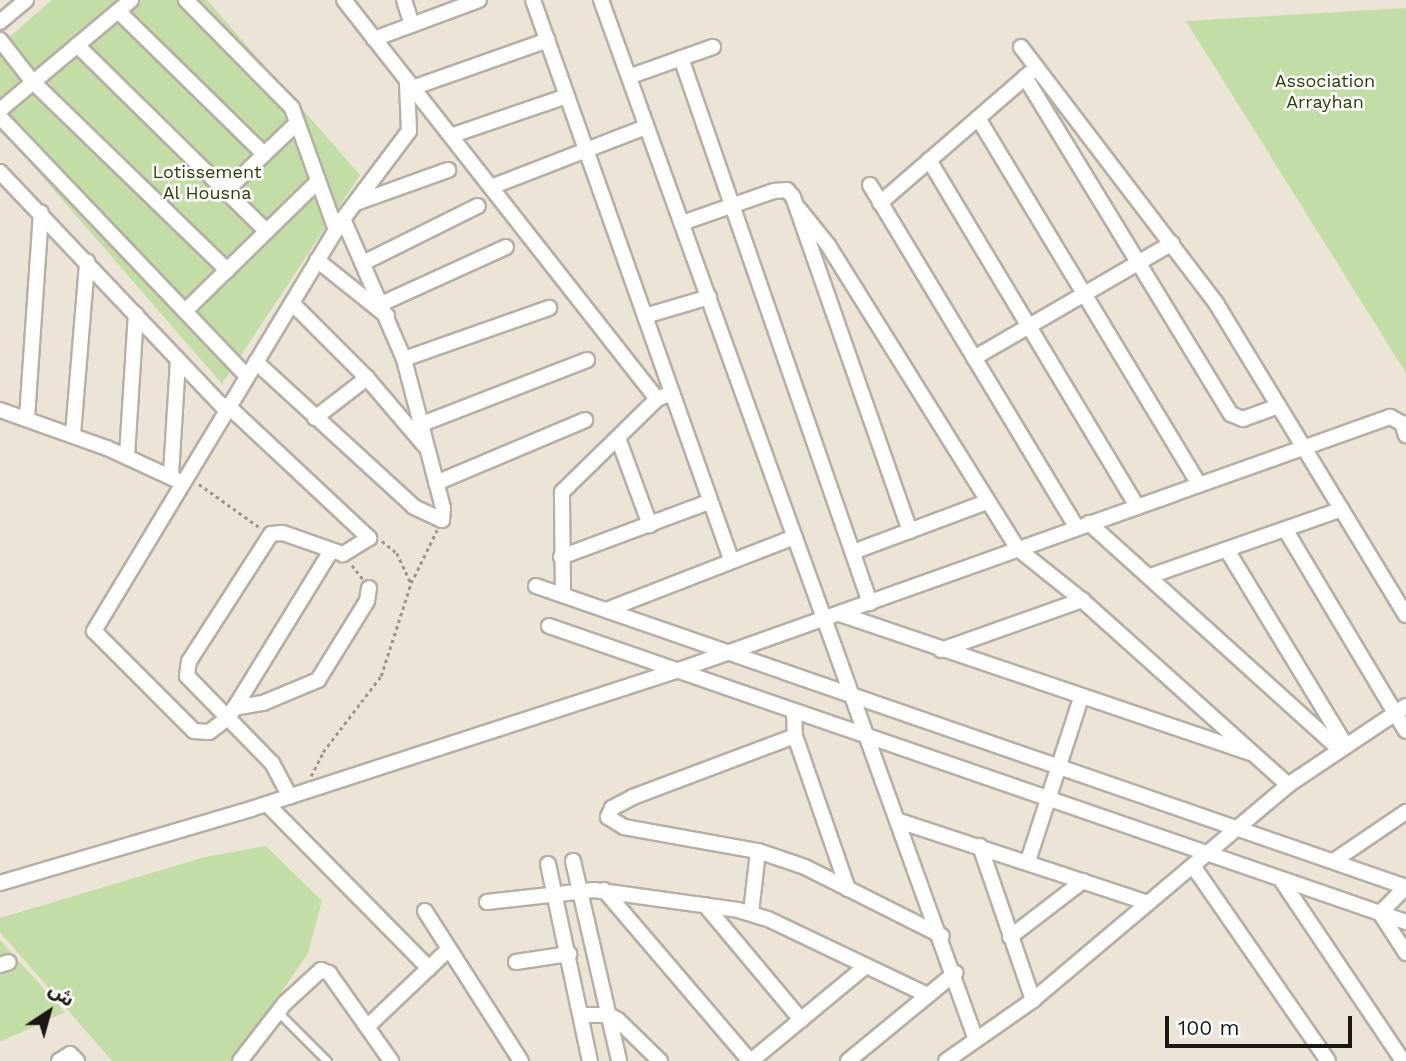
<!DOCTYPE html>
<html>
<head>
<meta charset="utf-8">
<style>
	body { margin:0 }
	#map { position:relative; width:1406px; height:1061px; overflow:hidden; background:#ede4d8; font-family:"Work Sans","Noto Sans Arabic",sans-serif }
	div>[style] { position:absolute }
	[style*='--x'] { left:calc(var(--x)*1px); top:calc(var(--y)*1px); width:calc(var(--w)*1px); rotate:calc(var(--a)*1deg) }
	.green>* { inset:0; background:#c3dda7 }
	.path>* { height:2.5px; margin-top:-1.25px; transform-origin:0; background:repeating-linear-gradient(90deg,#9c958d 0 3.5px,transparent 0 7px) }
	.roads { filter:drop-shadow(2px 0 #b7afa3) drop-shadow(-2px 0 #b7afa3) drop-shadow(0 2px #b7afa3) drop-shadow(0 -2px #b7afa3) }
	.service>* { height:7px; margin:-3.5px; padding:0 3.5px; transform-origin:3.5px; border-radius:3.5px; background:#fff }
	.minor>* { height:14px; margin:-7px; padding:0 7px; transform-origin:7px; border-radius:7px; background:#fff }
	span { translate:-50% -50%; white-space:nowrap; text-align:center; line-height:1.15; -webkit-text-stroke:5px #fff; paint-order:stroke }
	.park-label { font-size:18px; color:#294006 }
	.north { position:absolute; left:14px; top:977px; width:70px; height:70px; -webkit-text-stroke:5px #fff; paint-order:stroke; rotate:36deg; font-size:19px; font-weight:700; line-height:28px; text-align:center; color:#1b1814 }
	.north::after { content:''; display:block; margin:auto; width:24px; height:32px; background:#1b1814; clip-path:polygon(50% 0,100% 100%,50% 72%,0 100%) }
	.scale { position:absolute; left:1165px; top:1016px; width:187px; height:32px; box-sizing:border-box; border:4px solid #1b1814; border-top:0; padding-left:9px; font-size:21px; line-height:24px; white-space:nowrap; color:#1b1814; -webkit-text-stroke:5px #fff; paint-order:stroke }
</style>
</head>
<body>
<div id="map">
	<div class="green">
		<div style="clip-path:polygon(52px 0,207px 0,360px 175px,222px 384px,0 128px,0 45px)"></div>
		<div style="clip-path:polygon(1406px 8px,1406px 373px,1186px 21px)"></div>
		<div style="clip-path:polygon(266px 846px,322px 901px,308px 953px,235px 1061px,112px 1061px,0 932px,0 918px,205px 857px)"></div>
		<div style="clip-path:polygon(0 940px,65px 1012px,0 1042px)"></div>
	</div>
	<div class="path">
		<div style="--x:199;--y:484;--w:74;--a:35.6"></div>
		<div style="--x:382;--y:541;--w:19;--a:39"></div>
		<div style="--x:397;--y:553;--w:33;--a:65"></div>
		<div style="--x:352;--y:565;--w:18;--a:52"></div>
		<div style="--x:311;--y:776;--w:27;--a:-63"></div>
		<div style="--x:323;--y:752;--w:96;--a:-52.7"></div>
		<div style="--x:381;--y:676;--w:98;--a:-72.1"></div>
		<div style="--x:411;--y:583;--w:59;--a:-63.9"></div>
	</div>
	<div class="roads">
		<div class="service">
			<div style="--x:278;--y:1012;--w:69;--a:45"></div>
		</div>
		<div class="minor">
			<div style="--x:186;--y:0;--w:151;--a:45.5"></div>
			<div style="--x:292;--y:108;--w:130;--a:70.2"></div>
			<div style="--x:344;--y:0;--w:507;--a:51.89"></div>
			<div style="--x:657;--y:399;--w:15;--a:-23"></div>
			<div style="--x:404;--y:0;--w:26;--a:72"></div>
			<div style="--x:533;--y:0;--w:593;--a:70.5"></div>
			<div style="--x:601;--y:0;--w:1102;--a:70.17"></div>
			<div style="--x:118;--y:11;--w:204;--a:44.4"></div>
			<div style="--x:0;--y:22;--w:34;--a:-40"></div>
			<div style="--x:374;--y:39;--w:112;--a:-20.4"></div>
			<div style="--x:0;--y:40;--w:52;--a:52"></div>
			<div style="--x:32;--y:81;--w:272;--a:44.1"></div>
			<div style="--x:77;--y:45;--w:265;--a:44.5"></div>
			<div style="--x:1021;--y:47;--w:322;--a:52.7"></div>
			<div style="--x:1216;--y:303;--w:365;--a:58.7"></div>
			<div style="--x:681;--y:58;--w:577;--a:70.87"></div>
			<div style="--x:631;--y:76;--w:87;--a:-19.5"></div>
			<div style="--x:1025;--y:77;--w:395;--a:58.6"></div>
			<div style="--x:1231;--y:414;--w:13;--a:23"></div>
			<div style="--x:1243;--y:419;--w:37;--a:-20"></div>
			<div style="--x:412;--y:88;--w:144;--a:-19.4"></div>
			<div style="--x:0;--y:110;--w:171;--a:-40"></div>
			<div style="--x:0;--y:117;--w:358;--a:46.4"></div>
			<div style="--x:978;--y:118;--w:428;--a:58.9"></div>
			<div style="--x:453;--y:135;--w:120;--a:-18.9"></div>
			<div style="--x:929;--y:160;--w:404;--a:59"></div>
			<div style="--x:0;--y:172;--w:327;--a:46.5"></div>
			<div style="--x:870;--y:185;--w:399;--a:58.9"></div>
			<div style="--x:491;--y:187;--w:166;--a:-21.2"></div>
			<div style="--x:226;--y:191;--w:98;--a:-43.8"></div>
			<div style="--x:356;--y:203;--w:98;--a:-19.7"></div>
			<div style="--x:880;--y:203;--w:198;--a:-40.9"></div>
			<div style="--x:799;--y:209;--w:46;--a:51.1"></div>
			<div style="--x:828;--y:245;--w:358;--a:58"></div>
			<div style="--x:1018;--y:549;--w:82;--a:38.6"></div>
			<div style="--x:1082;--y:600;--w:277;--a:41.9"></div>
			<div style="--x:682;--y:223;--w:97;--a:-19.2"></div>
			<div style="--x:774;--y:191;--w:13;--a:-4"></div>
			<div style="--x:787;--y:190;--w:9;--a:49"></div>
			<div style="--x:793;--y:197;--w:354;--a:70.7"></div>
			<div style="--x:317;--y:260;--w:90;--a:38.7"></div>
			<div style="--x:363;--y:263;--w:128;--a:-26.4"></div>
			<div style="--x:292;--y:303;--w:106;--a:45"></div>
			<div style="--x:367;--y:378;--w:88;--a:49.6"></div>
			<div style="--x:383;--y:303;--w:135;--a:-24.5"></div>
			<div style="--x:186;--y:310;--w:183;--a:-44.3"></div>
			<div style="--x:645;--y:316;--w:67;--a:-16.5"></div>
			<div style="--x:974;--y:358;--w:229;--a:-30.1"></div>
			<div style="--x:404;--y:359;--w:154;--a:-19.4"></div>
			<div style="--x:256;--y:362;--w:214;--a:42.5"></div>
			<div style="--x:414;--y:507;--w:31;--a:25"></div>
			<div style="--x:442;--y:520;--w:12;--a:-85"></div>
			<div style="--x:443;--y:508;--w:154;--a:-104.7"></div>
			<div style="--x:404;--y:359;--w:153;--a:-113.5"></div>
			<div style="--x:227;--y:405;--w:195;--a:43.1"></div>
			<div style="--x:369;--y:538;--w:31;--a:148"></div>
			<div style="--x:343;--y:554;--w:64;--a:-160.7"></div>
			<div style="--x:283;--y:533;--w:12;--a:175"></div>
			<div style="--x:271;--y:534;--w:151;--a:122.8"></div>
			<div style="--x:189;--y:661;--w:15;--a:98"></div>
			<div style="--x:187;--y:676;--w:122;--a:45.7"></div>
			<div style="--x:272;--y:763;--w:38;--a:62"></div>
			<div style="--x:0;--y:410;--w:114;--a:19.6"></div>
			<div style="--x:107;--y:448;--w:81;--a:24.7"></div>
			<div style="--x:27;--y:418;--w:206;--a:-86.1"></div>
			<div style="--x:315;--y:418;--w:66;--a:-37.6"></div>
			<div style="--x:422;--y:424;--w:177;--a:-21.2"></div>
			<div style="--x:73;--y:434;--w:173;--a:-85.3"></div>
			<div style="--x:618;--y:438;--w:93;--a:69.8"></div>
			<div style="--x:127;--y:456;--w:142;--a:-86.4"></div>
			<div style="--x:171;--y:475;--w:115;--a:-86.5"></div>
			<div style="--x:436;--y:483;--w:162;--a:-22.9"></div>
			<div style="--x:1089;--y:523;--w:338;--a:42.1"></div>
			<div style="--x:1285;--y:529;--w:235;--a:59.1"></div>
			<div style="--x:1227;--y:550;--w:229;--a:58.7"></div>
			<div style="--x:331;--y:551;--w:195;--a:121.6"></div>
			<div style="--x:229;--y:717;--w:25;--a:143"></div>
			<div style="--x:209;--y:732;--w:15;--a:-176"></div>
			<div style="--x:194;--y:731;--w:141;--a:-135"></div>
			<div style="--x:94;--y:631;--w:481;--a:-58.9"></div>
			<div style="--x:343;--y:219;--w:110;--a:-53.1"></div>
			<div style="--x:409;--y:131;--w:48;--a:-92.4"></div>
			<div style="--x:853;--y:552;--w:143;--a:-20.5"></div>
			<div style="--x:561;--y:557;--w:158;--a:-20.4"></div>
			<div style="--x:1150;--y:576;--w:203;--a:-19.2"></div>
			<div style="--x:536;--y:586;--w:921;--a:19.08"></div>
			<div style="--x:563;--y:595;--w:103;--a:-90.6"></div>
			<div style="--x:562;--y:492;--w:133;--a:-44.4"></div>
			<div style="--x:609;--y:609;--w:199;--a:-21.2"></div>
			<div style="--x:840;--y:614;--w:433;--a:18.7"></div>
			<div style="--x:549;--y:626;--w:907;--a:19.05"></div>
			<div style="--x:941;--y:650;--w:150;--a:-19.5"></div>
			<div style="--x:234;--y:708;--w:29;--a:-10"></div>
			<div style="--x:263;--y:703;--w:60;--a:-22.7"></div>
			<div style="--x:318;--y:680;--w:93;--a:-58.2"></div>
			<div style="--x:367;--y:601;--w:13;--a:-81"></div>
			<div style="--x:794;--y:711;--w:25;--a:88"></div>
			<div style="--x:795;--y:736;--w:162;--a:70.9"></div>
			<div style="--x:795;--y:736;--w:173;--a:159.4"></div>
			<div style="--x:633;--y:797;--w:24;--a:152"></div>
			<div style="--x:612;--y:808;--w:10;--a:114"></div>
			<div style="--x:608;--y:817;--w:19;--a:32"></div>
			<div style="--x:624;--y:827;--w:136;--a:10.2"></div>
			<div style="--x:758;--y:851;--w:50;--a:18.8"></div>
			<div style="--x:805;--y:867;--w:153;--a:26.7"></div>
			<div style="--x:267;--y:804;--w:231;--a:45.4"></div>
			<div style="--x:899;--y:821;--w:262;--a:18.2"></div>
			<div style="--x:980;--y:846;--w:163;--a:71"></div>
			<div style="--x:1335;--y:860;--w:86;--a:-34.1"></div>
			<div style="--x:573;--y:861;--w:205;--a:77"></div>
			<div style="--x:1028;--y:861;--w:171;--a:-72"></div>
			<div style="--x:548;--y:864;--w:201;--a:78"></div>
			<div style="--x:1193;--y:866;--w:237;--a:55.3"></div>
			<div style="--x:1282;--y:881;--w:217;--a:56.1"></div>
			<div style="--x:0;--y:883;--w:262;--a:-16.4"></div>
			<div style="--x:251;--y:809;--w:450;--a:-18"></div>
			<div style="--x:679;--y:670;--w:755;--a:-19.59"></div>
			<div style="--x:1390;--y:417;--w:13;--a:27"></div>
			<div style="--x:1402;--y:423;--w:13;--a:72"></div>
			<div style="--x:1406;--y:887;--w:37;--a:135"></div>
			<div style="--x:1380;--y:913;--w:48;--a:57"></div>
			<div style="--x:604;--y:890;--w:225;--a:49.5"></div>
			<div style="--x:487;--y:902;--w:108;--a:-6.4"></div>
			<div style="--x:594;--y:890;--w:145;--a:7.9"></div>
			<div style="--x:738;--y:910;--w:31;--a:17"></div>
			<div style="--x:768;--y:919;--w:174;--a:25.5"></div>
			<div style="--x:705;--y:905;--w:150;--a:50.1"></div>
			<div style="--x:425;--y:911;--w:178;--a:57.4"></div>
			<div style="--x:751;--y:913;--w:62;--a:-83.6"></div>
			<div style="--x:1010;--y:937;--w:92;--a:-37.5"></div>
			<div style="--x:516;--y:962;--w:54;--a:-8.6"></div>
			<div style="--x:0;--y:965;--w:9;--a:-18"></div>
			<div style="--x:581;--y:1015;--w:28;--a:0"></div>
			<div style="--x:609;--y:1015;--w:10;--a:29"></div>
			<div style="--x:618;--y:1020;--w:59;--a:44.3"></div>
			<div style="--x:367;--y:1027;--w:113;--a:-43.6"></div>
			<div style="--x:59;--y:1061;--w:13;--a:-32"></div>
			<div style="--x:70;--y:1054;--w:10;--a:45"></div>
			<div style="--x:240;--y:1061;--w:73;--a:-52.2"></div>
			<div style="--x:285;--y:1003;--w:49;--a:-42.5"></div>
			<div style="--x:321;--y:970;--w:9;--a:21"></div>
			<div style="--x:329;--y:973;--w:108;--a:54.8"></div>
			<div style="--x:751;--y:1061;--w:149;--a:-39.6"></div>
			<div style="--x:848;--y:1061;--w:139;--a:-39.4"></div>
			<div style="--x:946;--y:1061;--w:106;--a:-35"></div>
			<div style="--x:1033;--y:1000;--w:334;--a:-40.1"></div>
			<div style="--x:1288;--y:785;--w:142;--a:-33.8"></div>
		</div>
	</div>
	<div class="park-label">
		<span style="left:1325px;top:92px">Association<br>Arrayhan</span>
		<span style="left:207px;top:183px">Lotissement<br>Al Housna</span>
	</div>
	<div class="north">ش</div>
	<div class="scale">100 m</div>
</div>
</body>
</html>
